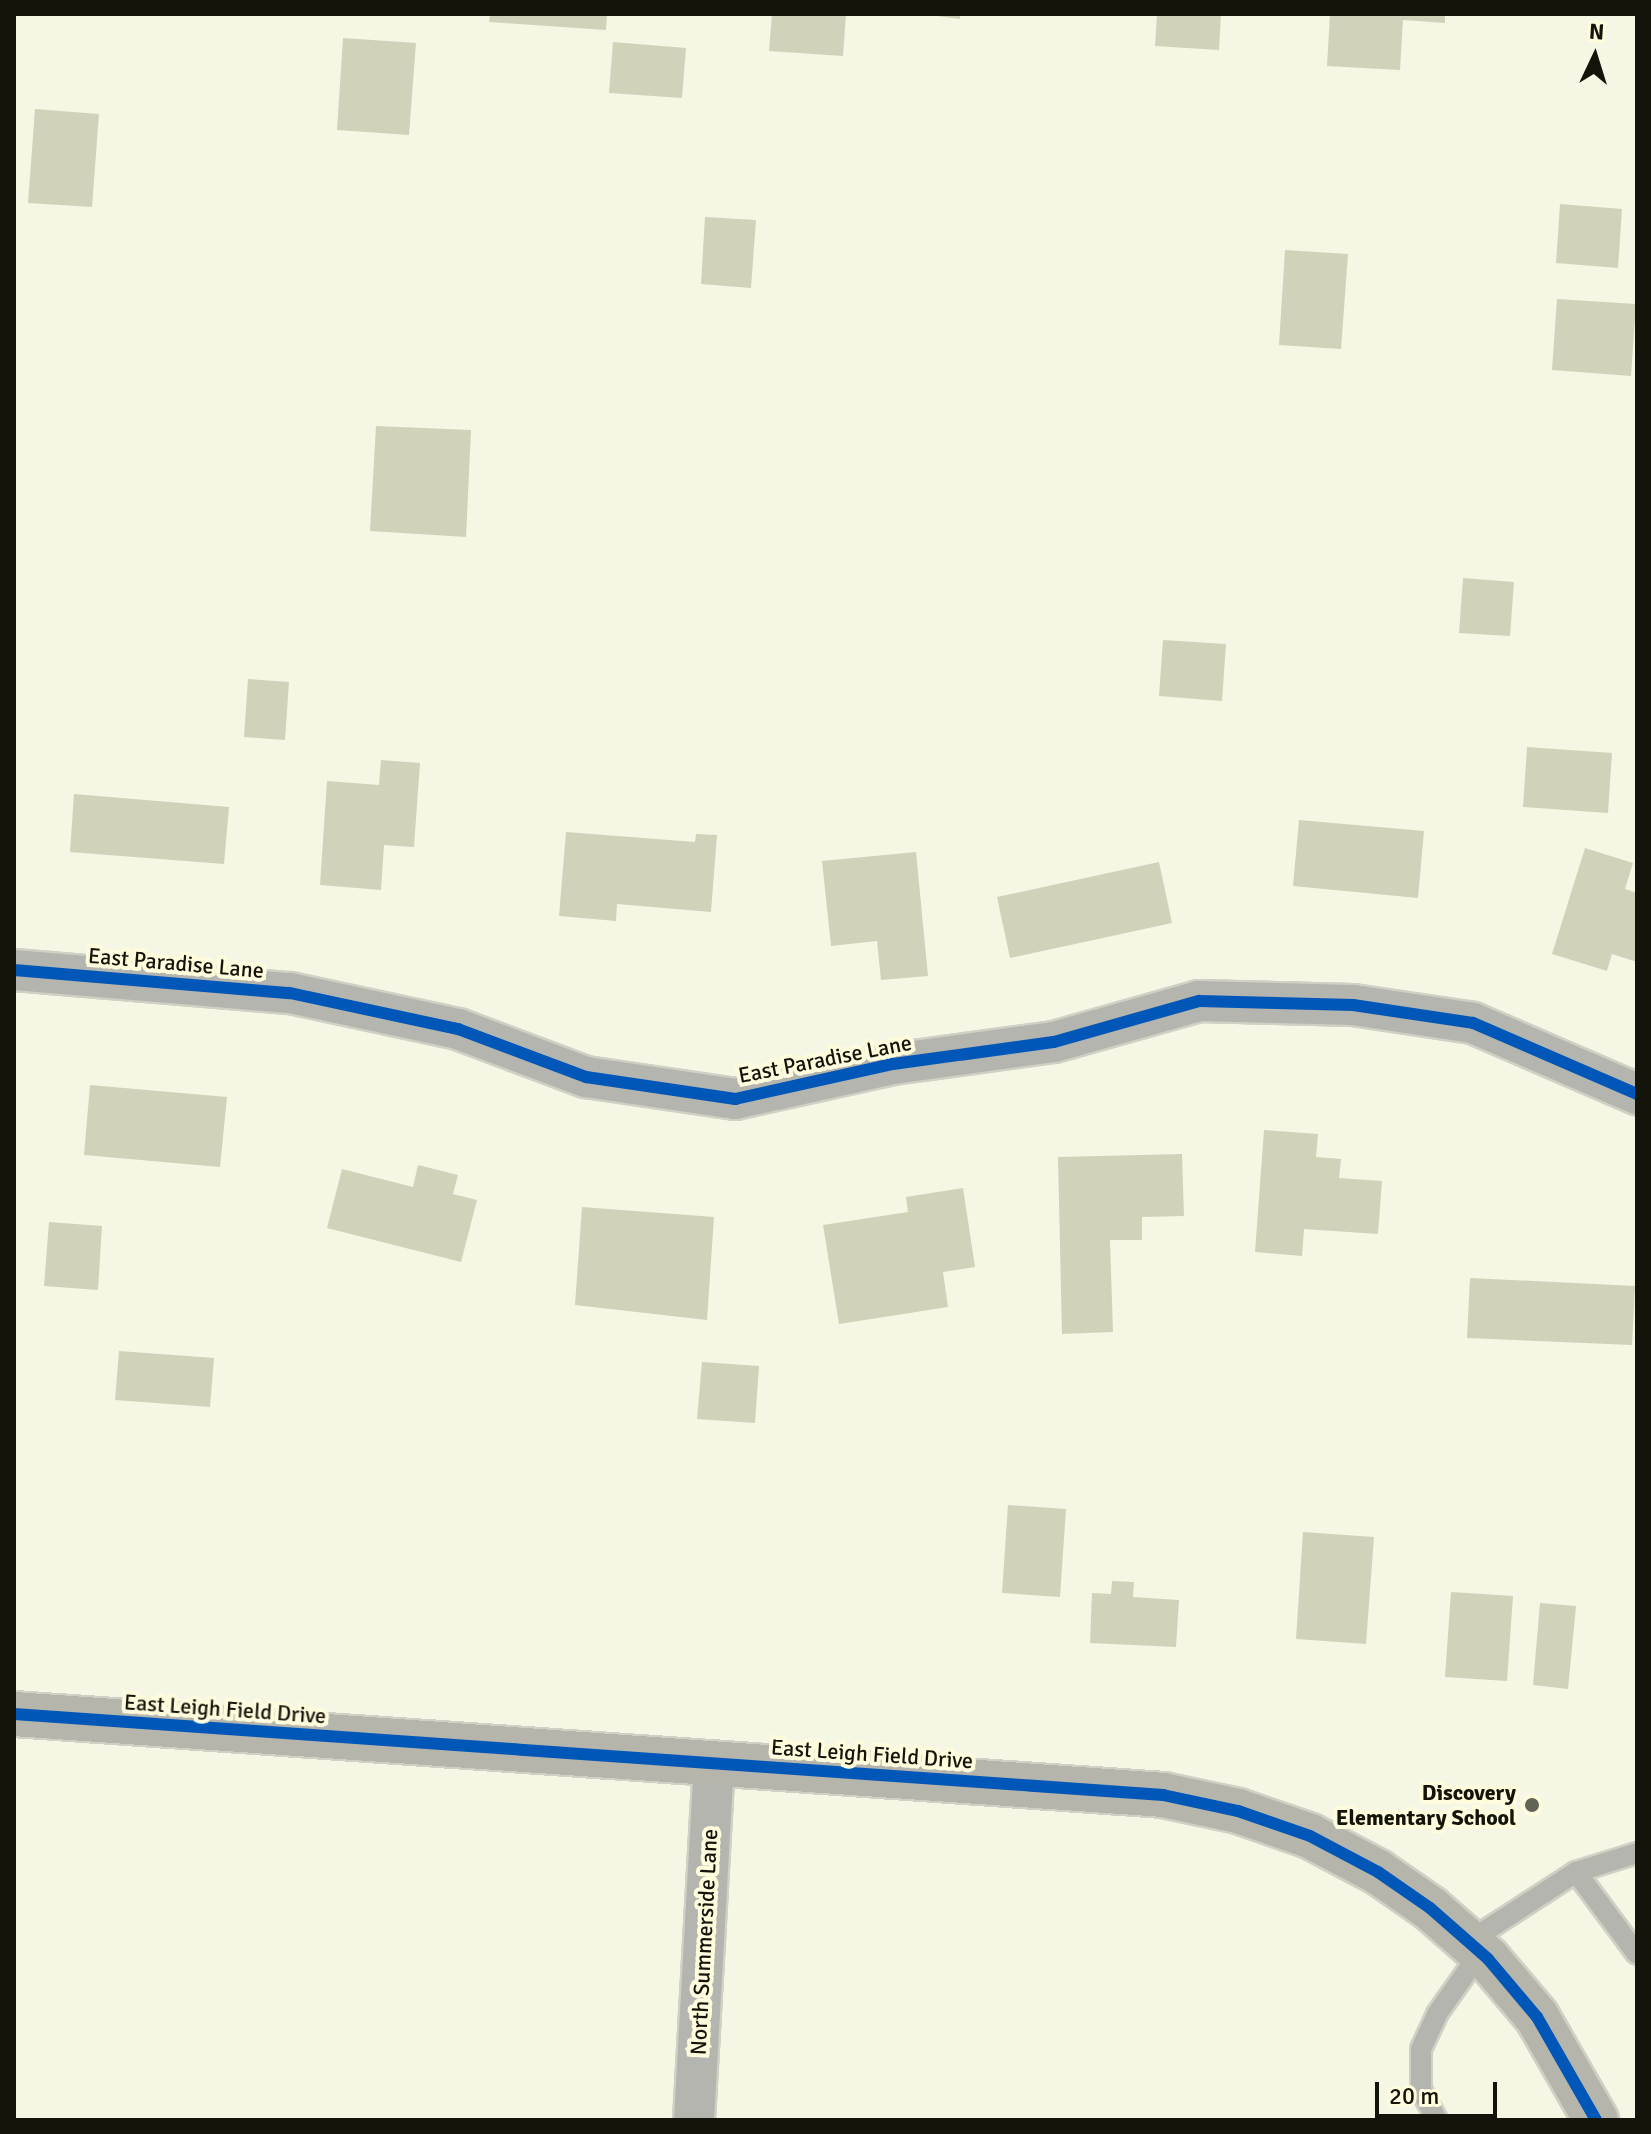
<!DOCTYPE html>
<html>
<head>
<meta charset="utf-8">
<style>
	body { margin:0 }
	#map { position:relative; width:1651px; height:2134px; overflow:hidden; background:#f6f6e5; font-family:Signika,sans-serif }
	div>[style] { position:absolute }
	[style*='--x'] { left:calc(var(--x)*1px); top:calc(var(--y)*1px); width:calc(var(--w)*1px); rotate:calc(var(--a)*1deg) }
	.building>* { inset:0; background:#d2d1ba }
	.roads { filter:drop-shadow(2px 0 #d0d0c4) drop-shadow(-2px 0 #d0d0c4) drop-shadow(0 2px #d0d0c4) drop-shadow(0 -2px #d0d0c4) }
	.lane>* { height:20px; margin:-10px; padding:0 10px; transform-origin:10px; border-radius:10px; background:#b5b5af }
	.street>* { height:40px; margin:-20px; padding:0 20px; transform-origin:20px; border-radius:20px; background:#b5b5af }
	.secondary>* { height:44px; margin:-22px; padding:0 22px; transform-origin:22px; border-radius:22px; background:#b5b5ac }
	.cycleway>* { height:12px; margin:-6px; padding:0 6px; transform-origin:6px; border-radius:6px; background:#0057b8 }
	.dots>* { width:22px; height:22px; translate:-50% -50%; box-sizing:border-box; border:4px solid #fefcdd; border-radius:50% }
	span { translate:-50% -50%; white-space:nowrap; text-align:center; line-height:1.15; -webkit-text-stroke:8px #fefcdd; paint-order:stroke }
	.street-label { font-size:22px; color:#15140a }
	.poi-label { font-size:22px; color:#15140a; font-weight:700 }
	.right { translate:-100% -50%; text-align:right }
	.frame { position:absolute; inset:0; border:16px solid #15140a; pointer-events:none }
	.north { position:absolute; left:1555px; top:16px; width:80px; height:80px; -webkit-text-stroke:6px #fefcdd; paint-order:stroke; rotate:4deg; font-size:22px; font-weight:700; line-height:32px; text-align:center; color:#15140a }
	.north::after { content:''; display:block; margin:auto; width:28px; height:36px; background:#15140a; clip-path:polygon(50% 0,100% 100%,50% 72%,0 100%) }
	.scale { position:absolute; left:1375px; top:2082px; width:122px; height:36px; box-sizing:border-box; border:4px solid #15140a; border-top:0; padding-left:10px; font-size:24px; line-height:28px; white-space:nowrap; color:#15140a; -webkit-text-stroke:6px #fefcdd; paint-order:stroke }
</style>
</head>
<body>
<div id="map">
	<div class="building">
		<div style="clip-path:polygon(490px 14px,607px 14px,606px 30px,489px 22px)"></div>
		<div style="clip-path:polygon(772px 14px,846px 14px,843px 56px,769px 51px)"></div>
		<div style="clip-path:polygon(921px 14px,960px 14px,960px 19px)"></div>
		<div style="clip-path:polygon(1157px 14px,1221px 14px,1219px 50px,1155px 46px)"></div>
		<div style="clip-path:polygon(1330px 14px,1445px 14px,1445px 23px,1403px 20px,1400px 70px,1327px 66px)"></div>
		<div style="clip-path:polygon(343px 38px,416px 43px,409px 135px,337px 130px)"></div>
		<div style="clip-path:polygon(613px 42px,686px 48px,682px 98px,609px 93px)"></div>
		<div style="clip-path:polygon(35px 109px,99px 114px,92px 207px,28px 203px)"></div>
		<div style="clip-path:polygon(1560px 204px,1622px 209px,1618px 268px,1556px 263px)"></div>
		<div style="clip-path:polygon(705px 217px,756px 220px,751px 288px,701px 284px)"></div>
		<div style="clip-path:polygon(1285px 250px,1348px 254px,1341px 349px,1279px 345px)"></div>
		<div style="clip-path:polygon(1557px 299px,1636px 304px,1631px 376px,1552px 370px)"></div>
		<div style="clip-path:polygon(376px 426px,471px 430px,466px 537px,370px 531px)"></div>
		<div style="clip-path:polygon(1463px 578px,1514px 582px,1510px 636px,1459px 633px)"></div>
		<div style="clip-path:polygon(1163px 640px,1226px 644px,1222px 701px,1159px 696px)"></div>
		<div style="clip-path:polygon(248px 679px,289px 682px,285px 740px,244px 737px)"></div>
		<div style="clip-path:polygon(1527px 747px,1612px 753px,1608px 813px,1523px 807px)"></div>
		<div style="clip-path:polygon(381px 760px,420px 763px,414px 847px,384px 845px,381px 890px,320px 885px,327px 781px,379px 785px)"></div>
		<div style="clip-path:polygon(74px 794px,229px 807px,224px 864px,70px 852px)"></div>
		<div style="clip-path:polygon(1299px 820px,1424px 831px,1418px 898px,1293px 886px)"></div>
		<div style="clip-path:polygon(566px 832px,695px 842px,696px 834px,717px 835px,711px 912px,617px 904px,616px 921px,559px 916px)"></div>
		<div style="clip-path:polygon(1585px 848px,1633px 863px,1625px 889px,1637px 893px,1637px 962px,1612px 954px,1607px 971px,1552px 954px)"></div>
		<div style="clip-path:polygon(916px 852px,928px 976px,881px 980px,877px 941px,831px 946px,822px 861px)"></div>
		<div style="clip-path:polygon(1159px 862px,1172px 923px,1010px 958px,997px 897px)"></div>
		<div style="clip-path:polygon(90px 1085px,227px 1097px,220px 1167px,84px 1155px)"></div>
		<div style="clip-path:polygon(1264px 1130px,1318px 1134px,1316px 1157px,1341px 1159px,1339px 1178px,1382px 1181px,1378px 1234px,1304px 1229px,1302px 1256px,1255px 1252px)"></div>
		<div style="clip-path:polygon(1182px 1154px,1184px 1216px,1142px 1217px,1142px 1240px,1110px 1240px,1113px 1332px,1062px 1334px,1058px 1157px)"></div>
		<div style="clip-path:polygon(418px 1165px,458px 1175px,453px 1194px,477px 1200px,461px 1262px,327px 1228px,342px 1169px,413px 1187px)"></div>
		<div style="clip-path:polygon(963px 1188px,975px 1267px,943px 1272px,948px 1307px,839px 1324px,823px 1225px,908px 1212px,906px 1197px)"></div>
		<div style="clip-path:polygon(582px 1207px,714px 1217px,707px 1320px,575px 1305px)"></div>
		<div style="clip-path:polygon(49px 1222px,102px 1226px,98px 1290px,44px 1286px)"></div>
		<div style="clip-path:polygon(1470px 1278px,1635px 1286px,1632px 1345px,1467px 1338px)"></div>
		<div style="clip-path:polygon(119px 1351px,214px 1358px,210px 1407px,115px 1400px)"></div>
		<div style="clip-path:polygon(702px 1362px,759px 1366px,755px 1423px,697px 1419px)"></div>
		<div style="clip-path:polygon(1008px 1505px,1066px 1509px,1060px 1597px,1002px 1593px)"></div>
		<div style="clip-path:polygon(1303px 1532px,1374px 1537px,1366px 1644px,1296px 1639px)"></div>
		<div style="clip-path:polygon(1112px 1581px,1134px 1582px,1133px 1597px,1179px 1600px,1176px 1647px,1090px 1643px,1092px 1593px,1111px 1594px)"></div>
		<div style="clip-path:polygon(1451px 1592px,1513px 1596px,1507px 1681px,1445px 1677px)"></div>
		<div style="clip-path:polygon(1540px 1603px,1576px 1606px,1568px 1689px,1533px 1685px)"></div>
	</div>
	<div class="roads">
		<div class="lane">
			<div style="--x:1576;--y:1872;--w:102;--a:53.4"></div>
			<div style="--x:1468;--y:1942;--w:129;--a:-32.9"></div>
			<div style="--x:1576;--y:1872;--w:64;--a:-17.3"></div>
			<div style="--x:1437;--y:2120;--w:34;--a:-118"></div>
			<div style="--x:1421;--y:2090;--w:41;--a:-90"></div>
			<div style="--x:1421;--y:2049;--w:38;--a:-65"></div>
			<div style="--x:1437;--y:2014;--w:75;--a:-54.8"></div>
		</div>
		<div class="street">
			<div style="--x:14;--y:970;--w:277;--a:4.8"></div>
			<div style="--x:290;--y:993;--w:172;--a:12.1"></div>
			<div style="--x:458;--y:1029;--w:137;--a:20.6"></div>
			<div style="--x:586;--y:1077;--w:151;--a:8.4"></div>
			<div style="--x:735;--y:1099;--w:162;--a:-12.5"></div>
			<div style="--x:893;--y:1064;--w:162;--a:-7.8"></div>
			<div style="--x:1054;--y:1042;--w:151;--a:-15.8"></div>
			<div style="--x:1199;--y:1001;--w:154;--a:1.5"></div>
			<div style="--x:1353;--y:1005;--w:121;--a:8.5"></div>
			<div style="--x:1473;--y:1023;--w:179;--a:23.4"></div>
			<div style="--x:694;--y:2120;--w:358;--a:-86.8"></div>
		</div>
		<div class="secondary">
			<div style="--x:14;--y:1714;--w:1152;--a:4.03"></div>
			<div style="--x:1163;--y:1795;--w:77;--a:12"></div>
			<div style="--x:1238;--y:1811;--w:76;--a:19.1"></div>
			<div style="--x:1310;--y:1836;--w:77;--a:27.9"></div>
			<div style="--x:1378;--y:1872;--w:63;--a:34.7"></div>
			<div style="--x:1430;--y:1908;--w:77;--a:41.3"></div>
			<div style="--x:1488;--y:1959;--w:76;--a:49.8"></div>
			<div style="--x:1537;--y:2017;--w:119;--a:60.2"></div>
		</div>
	</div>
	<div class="cycleway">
		<div style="--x:14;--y:970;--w:277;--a:4.8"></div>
		<div style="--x:290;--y:993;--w:172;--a:12.1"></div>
		<div style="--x:458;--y:1029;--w:137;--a:20.6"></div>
		<div style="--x:586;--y:1077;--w:151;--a:8.4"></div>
		<div style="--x:735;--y:1099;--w:162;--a:-12.5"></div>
		<div style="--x:893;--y:1064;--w:162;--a:-7.8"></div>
		<div style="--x:1054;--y:1042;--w:151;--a:-15.8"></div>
		<div style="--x:1199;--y:1001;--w:154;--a:1.5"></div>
		<div style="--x:1353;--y:1005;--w:121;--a:8.5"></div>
		<div style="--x:1473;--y:1023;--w:179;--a:23.4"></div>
		<div style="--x:14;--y:1714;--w:1152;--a:4.03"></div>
		<div style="--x:1163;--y:1795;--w:77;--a:12"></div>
		<div style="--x:1238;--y:1811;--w:76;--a:19.1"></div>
		<div style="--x:1310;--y:1836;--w:77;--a:27.9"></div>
		<div style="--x:1378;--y:1872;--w:63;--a:34.7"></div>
		<div style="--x:1430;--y:1908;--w:77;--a:41.3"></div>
		<div style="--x:1488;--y:1959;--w:76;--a:49.8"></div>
		<div style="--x:1537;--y:2017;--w:119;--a:60.2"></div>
	</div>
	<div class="dots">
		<div style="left:1532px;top:1805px;background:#646357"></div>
	</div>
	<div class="street-label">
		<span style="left:176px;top:963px;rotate:5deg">East Paradise Lane</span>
		<span style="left:825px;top:1059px;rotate:-11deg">East Paradise Lane</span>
		<span style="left:225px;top:1709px;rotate:4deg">East Leigh Field Drive</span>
		<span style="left:872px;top:1754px;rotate:4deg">East Leigh Field Drive</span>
		<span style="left:704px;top:1942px;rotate:-87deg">North Summerside Lane</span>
	</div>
	<div class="poi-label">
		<span class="right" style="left:1516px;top:1805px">Discovery<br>Elementary School</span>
	</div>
	<div class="frame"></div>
	<div class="north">N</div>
	<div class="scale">20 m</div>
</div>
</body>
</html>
